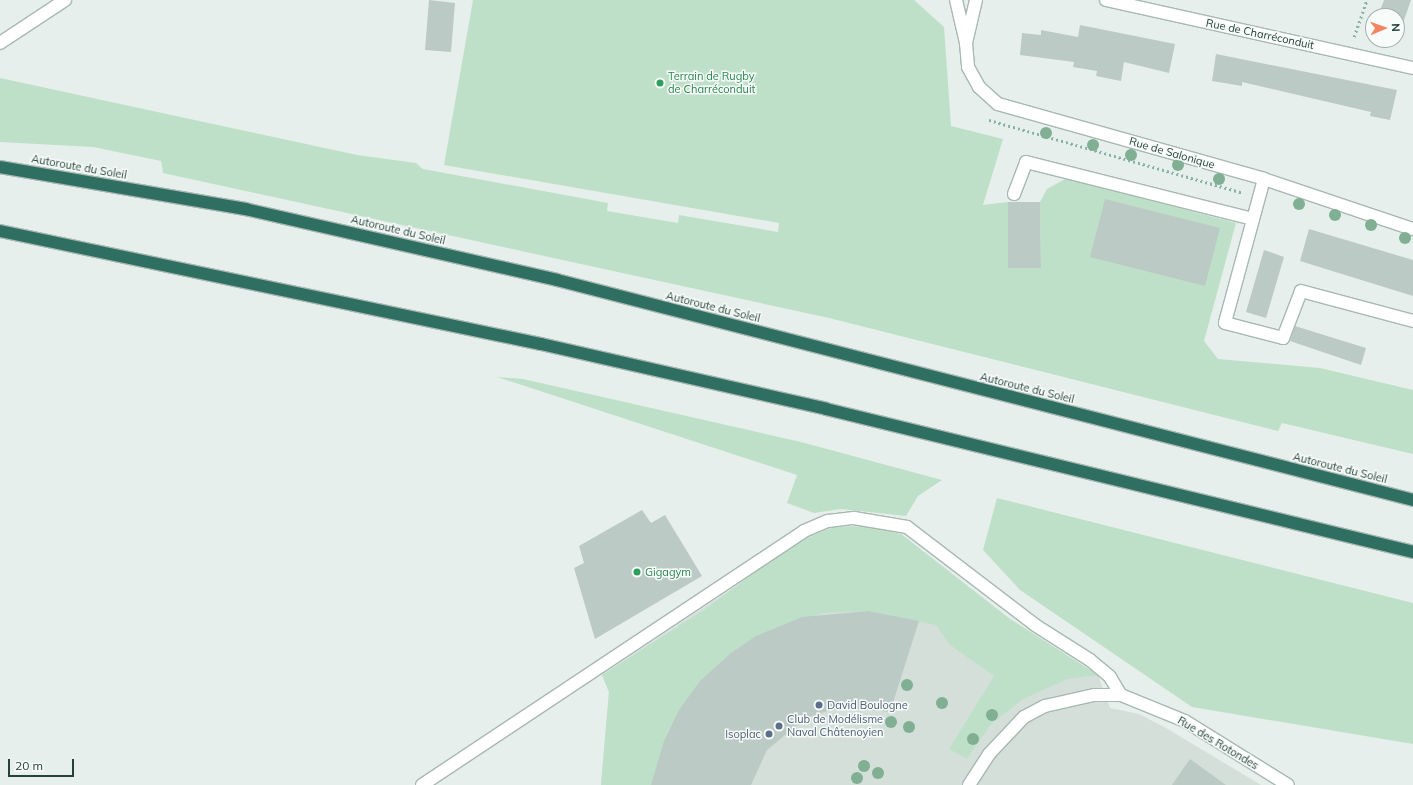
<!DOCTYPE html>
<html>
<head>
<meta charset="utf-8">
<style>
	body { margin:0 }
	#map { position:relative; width:1413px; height:785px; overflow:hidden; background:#e6efeb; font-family:Mulish,sans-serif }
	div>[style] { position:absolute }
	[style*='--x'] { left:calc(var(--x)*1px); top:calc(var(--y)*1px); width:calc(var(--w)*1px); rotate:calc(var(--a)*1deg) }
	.built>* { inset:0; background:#d4dfda }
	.green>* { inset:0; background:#bfe0c8 }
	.building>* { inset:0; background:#bbcac4 }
	.path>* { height:2.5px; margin-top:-1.25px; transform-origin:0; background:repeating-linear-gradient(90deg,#86b3a5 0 2px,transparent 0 5px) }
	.roads { filter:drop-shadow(1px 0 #a8b8b2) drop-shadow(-1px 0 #a8b8b2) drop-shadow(0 1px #a8b8b2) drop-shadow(0 -1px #a8b8b2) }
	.service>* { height:12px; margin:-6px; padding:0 6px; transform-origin:6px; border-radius:6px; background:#fff }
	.minor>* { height:12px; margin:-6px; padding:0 6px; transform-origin:6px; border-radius:6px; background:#fff }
	.motorway>* { height:12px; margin:-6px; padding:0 6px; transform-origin:6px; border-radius:6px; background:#2f6f62 }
	.trees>* { width:12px; height:12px; margin:-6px; border-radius:50%; background:#80af93 }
	.dots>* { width:11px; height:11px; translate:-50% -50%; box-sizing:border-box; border:2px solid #f7fbf9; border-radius:50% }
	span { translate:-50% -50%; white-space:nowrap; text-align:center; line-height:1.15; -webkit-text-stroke:3px #f7fbf9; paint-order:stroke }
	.street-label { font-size:11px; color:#24423a }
	.leisure-label { font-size:11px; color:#27864d }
	.left { translate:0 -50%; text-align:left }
	.service-label { font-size:11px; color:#4e5e75 }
	.right { translate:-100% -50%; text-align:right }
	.north { position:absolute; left:1365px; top:8px; width:40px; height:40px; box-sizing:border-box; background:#f7fbf9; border:1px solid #a3b1ad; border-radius:50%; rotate:88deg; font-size:11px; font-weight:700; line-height:16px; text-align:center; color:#24423a }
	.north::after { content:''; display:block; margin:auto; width:14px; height:18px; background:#f4845f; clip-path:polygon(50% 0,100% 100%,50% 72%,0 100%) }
	.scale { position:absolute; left:8px; top:759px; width:66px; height:18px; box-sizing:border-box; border:2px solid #24423a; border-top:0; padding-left:5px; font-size:12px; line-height:14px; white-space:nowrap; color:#24423a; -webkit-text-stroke:3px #f7fbf9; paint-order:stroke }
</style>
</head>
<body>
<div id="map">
	<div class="built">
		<div style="clip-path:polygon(855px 526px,901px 534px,1010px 619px,1098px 675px,1110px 708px,1139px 714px,1166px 728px,1261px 785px,601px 785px,609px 692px,602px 675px,813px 535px,833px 527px)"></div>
	</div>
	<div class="green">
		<div style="clip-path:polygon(473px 0,914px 0,944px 27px,951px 126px,1003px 139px,983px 205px,1008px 202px,1008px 268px,1041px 268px,1040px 202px,1047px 189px,1067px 178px,1236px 223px,1204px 341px,1218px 359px,1320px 368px,1413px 390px,1413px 454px,1282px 423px,1278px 431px,829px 318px,163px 173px,161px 161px,93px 147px,0 142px,0 78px,357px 155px,416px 163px,423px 169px,608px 203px,607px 211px,678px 223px,679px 215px,778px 232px,779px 223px,444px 165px)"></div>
		<div style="clip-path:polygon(497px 377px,523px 379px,801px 442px,942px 480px,918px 496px,906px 516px,841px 509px,814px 513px,787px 503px,797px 475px)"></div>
		<div style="clip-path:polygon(997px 498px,1413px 603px,1413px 744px,1192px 707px,1020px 590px,983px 550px)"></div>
		<div style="clip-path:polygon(871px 526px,901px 534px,1010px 619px,1098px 675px,1068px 679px,1023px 699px,991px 724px,967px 759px,949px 749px,994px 676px,950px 645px,936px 625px,868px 611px,822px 613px,756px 636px,700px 681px,668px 731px,652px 785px,601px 785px,609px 692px,602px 675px,704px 610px,793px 544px,833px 527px)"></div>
	</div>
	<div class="building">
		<div style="clip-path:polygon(429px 0,455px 3px,451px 52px,425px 50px)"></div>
		<div style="clip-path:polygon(1384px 0,1411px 0,1403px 23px,1397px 22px,1397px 16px,1378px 16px)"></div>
		<div style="clip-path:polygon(1080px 25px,1175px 44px,1169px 73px,1124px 62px,1121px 81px,1096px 76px,1097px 71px,1073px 67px,1074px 62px,1020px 55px,1022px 33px,1041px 35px,1041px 30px,1078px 37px)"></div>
		<div style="clip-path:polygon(1216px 54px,1397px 90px,1390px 120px,1370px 116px,1371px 112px,1242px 82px,1242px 86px,1212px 81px)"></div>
		<div style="clip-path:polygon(1105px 199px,1220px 228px,1205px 286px,1090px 257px)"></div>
		<div style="clip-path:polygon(1008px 202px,1040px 202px,1041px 268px,1008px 268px)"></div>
		<div style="clip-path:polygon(1309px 229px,1413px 260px,1413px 296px,1300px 261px)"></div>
		<div style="clip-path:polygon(1264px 250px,1284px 257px,1266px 318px,1246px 312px)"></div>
		<div style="clip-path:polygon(1295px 326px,1366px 348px,1361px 365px,1290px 341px)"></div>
		<div style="clip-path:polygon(642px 510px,651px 523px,665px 515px,702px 576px,595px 639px,574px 568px,584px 563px,579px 546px)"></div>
		<div style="clip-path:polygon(868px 611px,919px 621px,890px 712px,840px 707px,806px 718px,767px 750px,751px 785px,651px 785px,664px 741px,679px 710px,700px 681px,731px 653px,756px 636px,802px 617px)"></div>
		<div style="clip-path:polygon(1190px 759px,1226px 785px,1172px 785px)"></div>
	</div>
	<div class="path">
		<div style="--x:1354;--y:37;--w:39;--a:-71"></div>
		<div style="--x:989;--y:120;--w:264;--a:16"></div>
	</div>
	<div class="roads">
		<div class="service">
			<div style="--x:1264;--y:179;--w:149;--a:105.2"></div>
			<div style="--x:1225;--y:323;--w:60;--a:14.5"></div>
			<div style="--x:1283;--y:338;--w:50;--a:-69"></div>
			<div style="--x:1301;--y:291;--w:116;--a:15"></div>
			<div style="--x:1014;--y:194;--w:34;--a:-69"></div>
			<div style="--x:1026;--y:162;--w:234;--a:14.1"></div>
		</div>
		<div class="minor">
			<div style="--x:956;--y:0;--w:44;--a:76.9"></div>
			<div style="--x:976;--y:0;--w:44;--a:103.1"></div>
			<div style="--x:966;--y:43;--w:24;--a:85"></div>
			<div style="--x:968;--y:67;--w:23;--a:61"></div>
			<div style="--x:979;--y:87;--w:25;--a:42"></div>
			<div style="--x:998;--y:104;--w:276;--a:15.7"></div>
			<div style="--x:1264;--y:179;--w:157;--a:18.6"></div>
			<div style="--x:1106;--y:0;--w:314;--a:12.5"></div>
			<div style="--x:0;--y:43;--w:78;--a:-33.5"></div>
			<div style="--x:422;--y:785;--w:459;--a:-33.6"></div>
			<div style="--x:804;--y:531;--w:26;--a:-23"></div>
			<div style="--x:828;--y:521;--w:26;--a:-7"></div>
			<div style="--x:854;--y:518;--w:54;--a:9.6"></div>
			<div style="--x:907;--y:527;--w:161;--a:37.4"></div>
			<div style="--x:1035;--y:625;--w:65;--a:32.5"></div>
			<div style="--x:1090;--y:660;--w:26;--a:40"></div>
			<div style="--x:1110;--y:677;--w:21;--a:59"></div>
			<div style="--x:969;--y:785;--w:37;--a:-57"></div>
			<div style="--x:989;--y:754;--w:51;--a:-46.6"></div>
			<div style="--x:1024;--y:717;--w:24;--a:-28"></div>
			<div style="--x:1045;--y:706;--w:50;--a:-12.7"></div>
			<div style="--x:1094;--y:695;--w:27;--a:0"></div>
			<div style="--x:1121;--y:695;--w:69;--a:22.1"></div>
			<div style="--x:1185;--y:721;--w:121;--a:31.9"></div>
		</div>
		<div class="motorway">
			<div style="--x:0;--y:167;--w:249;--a:9.7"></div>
			<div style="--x:245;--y:209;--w:320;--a:12.8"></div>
			<div style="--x:557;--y:280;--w:884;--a:14.41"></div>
			<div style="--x:0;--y:231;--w:553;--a:11.8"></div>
			<div style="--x:541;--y:344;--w:292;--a:12.8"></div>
			<div style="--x:826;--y:409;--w:604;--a:13.69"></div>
		</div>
	</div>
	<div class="trees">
		<div style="left:1046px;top:133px"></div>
		<div style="left:1093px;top:145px"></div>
		<div style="left:1131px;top:155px"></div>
		<div style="left:1178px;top:165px"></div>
		<div style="left:1219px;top:179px"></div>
		<div style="left:1299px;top:204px"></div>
		<div style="left:1335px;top:215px"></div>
		<div style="left:1371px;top:225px"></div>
		<div style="left:1405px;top:238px"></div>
		<div style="left:907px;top:685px"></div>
		<div style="left:942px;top:703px"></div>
		<div style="left:992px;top:715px"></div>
		<div style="left:891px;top:722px"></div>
		<div style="left:909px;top:727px"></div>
		<div style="left:973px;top:739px"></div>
		<div style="left:864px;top:766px"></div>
		<div style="left:878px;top:773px"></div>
		<div style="left:857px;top:778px"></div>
	</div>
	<div class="dots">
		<div style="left:660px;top:83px;background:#2e9e5b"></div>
		<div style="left:637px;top:572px;background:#2e9e5b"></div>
		<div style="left:819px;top:705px;background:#5c6f8a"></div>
		<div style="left:779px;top:726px;background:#5c6f8a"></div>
		<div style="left:769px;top:734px;background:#5c6f8a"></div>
	</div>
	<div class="street-label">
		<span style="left:1260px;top:34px;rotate:12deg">Rue de Charréconduit</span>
		<span style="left:1172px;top:153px;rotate:16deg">Rue de Salonique</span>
		<span style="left:79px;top:167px;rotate:10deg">Autoroute du Soleil</span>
		<span style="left:398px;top:230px;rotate:13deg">Autoroute du Soleil</span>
		<span style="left:713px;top:307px;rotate:14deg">Autoroute du Soleil</span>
		<span style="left:1027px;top:388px;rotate:14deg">Autoroute du Soleil</span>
		<span style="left:1340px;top:468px;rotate:14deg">Autoroute du Soleil</span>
		<span style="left:1218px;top:743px;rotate:31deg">Rue des Rotondes</span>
	</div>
	<div class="leisure-label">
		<span class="left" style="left:668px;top:83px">Terrain de Rugby<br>de Charréconduit</span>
		<span class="left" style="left:645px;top:572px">Gigagym</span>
	</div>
	<div class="service-label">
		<span class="left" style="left:827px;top:705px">David Boulogne</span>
		<span class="left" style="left:787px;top:726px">Club de Modélisme<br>Naval Châtenoyien</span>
		<span class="right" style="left:761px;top:734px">Isoplac</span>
	</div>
	<div class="north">N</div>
	<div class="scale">20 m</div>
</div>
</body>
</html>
